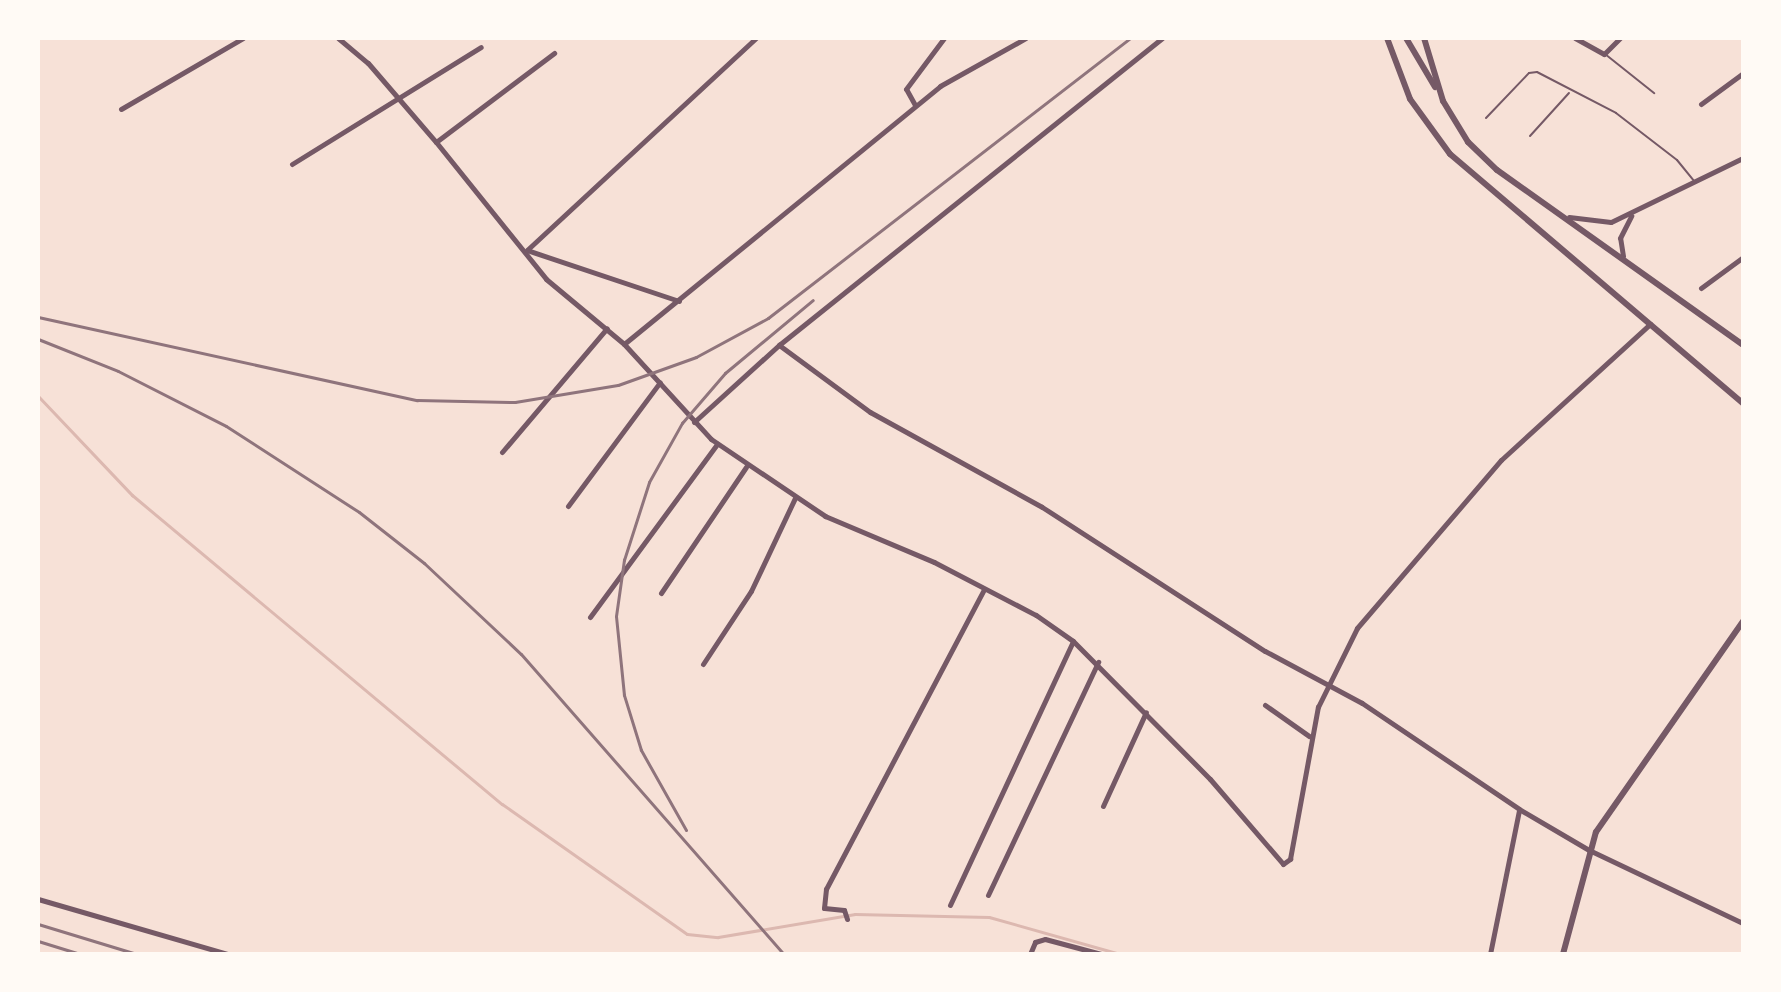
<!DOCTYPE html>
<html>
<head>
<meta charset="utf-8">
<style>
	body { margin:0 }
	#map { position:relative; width:1781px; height:992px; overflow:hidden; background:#f7e1d7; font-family:"Exo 2",sans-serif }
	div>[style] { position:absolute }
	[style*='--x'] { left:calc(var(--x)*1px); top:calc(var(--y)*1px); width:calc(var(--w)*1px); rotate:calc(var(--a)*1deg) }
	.stream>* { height:3px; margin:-1.5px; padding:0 1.5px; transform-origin:1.5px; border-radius:1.5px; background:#dcb8b0 }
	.service>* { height:2px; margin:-1px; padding:0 1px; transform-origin:1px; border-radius:1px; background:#755966 }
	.minor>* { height:5px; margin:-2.5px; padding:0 2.5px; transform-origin:2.5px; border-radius:2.5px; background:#755966 }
	.tertiary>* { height:6px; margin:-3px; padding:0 3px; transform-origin:3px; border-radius:3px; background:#755966 }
	.rail>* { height:3px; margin:-1.5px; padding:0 1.5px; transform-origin:1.5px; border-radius:1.5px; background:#8f747c }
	span { translate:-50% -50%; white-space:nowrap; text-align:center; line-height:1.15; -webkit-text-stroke:6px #fffaf5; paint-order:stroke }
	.frame { position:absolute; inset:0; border:40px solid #fffaf5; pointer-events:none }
</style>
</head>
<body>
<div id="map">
	<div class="stream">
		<div style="--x:38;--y:396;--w:137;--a:46.5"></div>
		<div style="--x:132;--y:495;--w:482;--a:39.9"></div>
		<div style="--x:502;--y:804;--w:226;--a:35.1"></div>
		<div style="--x:687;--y:934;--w:31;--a:6"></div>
		<div style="--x:718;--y:937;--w:139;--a:-9.5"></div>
		<div style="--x:855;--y:914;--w:134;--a:1.3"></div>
		<div style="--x:989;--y:917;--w:136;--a:15.8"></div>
	</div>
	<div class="service">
		<div style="--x:1605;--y:54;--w:63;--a:38.5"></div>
		<div style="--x:1486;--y:118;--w:62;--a:-46.3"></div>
		<div style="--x:1529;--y:73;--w:8;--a:-7"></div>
		<div style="--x:1537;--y:72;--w:89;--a:27.4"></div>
		<div style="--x:1616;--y:113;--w:77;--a:37.6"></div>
		<div style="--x:1677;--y:160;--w:27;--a:51"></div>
		<div style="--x:1530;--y:136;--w:58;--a:-47.8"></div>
	</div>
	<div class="minor">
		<div style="--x:338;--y:38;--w:39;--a:40"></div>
		<div style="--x:368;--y:63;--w:104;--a:49.3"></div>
		<div style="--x:436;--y:142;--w:176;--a:51.2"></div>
		<div style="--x:546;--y:279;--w:102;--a:39.8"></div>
		<div style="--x:624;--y:344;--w:129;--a:47.5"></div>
		<div style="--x:711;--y:439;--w:138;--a:34"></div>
		<div style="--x:825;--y:516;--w:118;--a:22.9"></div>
		<div style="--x:934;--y:562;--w:115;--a:27.5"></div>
		<div style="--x:1036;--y:615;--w:45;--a:35.1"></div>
		<div style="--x:1073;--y:641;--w:194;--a:45.2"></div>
		<div style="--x:1210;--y:779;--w:112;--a:49.3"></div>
		<div style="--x:1283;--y:864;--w:9;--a:-36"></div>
		<div style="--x:1290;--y:859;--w:155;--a:-79.6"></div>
		<div style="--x:1318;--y:707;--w:88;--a:-63.7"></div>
		<div style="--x:1357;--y:628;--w:221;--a:-49.4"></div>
		<div style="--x:1501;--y:460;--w:202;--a:-42.4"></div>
		<div style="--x:1575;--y:38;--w:33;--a:29"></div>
		<div style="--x:1604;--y:54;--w:23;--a:-45"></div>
		<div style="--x:1701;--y:104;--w:52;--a:-36.4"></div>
		<div style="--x:915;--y:105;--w:18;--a:-119"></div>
		<div style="--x:906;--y:89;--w:64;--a:-53.3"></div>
		<div style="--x:121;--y:109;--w:141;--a:-30.2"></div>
		<div style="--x:436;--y:142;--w:148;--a:-37"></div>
		<div style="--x:292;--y:164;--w:222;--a:-31.8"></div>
		<div style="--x:1569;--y:217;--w:42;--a:6.8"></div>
		<div style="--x:1611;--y:222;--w:147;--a:-25.9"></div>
		<div style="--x:1623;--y:256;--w:18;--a:-99"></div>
		<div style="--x:1620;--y:238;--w:25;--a:-63"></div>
		<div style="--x:1701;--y:288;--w:52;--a:-36.4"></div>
		<div style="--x:679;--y:301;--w:160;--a:-161.5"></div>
		<div style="--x:527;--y:250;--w:312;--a:-42.8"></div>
		<div style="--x:624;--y:344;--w:408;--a:-39.2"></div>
		<div style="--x:940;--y:86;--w:98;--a:-29.2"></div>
		<div style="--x:779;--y:345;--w:113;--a:36.4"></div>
		<div style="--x:870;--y:412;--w:196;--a:28.9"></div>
		<div style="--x:1042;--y:507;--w:265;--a:32.9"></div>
		<div style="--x:1265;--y:651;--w:110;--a:28.2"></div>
		<div style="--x:1362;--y:703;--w:189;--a:34"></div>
		<div style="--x:1519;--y:809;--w:81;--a:30.4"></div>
		<div style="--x:1589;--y:850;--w:170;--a:25.4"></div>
		<div style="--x:694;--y:422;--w:115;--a:-42.2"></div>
		<div style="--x:779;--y:345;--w:491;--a:-38.7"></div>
		<div style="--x:502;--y:452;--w:162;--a:-49.7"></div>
		<div style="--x:568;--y:506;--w:154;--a:-53.4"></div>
		<div style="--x:661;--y:593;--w:152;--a:-56"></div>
		<div style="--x:590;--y:617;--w:215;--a:-53.7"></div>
		<div style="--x:703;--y:664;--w:87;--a:-56.7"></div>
		<div style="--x:751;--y:591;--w:103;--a:-64.7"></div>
		<div style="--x:1265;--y:705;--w:54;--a:35.2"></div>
		<div style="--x:1103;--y:806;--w:103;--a:-65.4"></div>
		<div style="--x:988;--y:895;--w:258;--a:-64.7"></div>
		<div style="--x:38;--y:899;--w:197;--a:16.2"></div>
		<div style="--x:950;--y:905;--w:291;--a:-65"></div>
		<div style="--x:847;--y:919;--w:9;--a:-108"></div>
		<div style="--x:844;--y:910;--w:20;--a:-174"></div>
		<div style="--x:824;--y:908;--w:19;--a:-84"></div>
		<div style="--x:826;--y:889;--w:337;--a:-62.2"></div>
		<div style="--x:1030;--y:954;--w:13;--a:-67"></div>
		<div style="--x:1035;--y:942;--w:10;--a:-17"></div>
		<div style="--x:1045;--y:939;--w:58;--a:15"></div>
		<div style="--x:1490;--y:954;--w:147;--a:-78.6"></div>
	</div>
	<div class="tertiary">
		<div style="--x:1387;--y:38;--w:65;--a:69.3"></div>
		<div style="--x:1410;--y:99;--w:68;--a:54"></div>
		<div style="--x:1450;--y:154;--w:385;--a:40.4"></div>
		<div style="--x:1406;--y:38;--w:57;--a:59.4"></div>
		<div style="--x:1424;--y:38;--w:66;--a:73.2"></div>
		<div style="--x:1443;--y:101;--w:48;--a:58.6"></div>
		<div style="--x:1468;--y:142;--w:40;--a:44"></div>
		<div style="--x:1497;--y:170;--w:302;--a:35.4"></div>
		<div style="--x:1563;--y:954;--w:126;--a:-74.9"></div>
		<div style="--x:1596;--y:832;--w:257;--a:-55.1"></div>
	</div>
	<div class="rail">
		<div style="--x:38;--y:317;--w:388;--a:12.4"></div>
		<div style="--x:417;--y:400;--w:98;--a:1.2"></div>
		<div style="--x:515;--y:402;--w:104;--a:-9.4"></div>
		<div style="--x:618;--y:385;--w:83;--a:-19.7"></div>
		<div style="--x:696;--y:357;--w:82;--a:-28.4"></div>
		<div style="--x:768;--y:318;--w:458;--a:-37.7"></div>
		<div style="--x:38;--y:339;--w:86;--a:21.8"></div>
		<div style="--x:118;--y:371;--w:121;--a:27"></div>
		<div style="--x:226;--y:426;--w:158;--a:32.9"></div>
		<div style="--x:359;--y:512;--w:83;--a:38.1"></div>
		<div style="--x:424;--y:563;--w:133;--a:43.2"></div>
		<div style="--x:521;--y:654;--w:399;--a:48.8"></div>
		<div style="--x:686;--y:830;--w:92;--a:-119.4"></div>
		<div style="--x:641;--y:750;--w:58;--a:-107.2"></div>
		<div style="--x:624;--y:695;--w:79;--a:-95.8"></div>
		<div style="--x:616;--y:616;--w:57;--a:-81.9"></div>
		<div style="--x:624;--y:560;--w:82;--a:-72.2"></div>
		<div style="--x:649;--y:482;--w:68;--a:-60.8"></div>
		<div style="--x:682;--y:423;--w:66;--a:-49.3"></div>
		<div style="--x:725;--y:373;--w:114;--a:-39.7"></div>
		<div style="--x:38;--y:924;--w:103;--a:16.9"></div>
		<div style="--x:38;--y:941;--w:44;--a:17.2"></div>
	</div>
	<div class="frame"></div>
</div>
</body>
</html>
